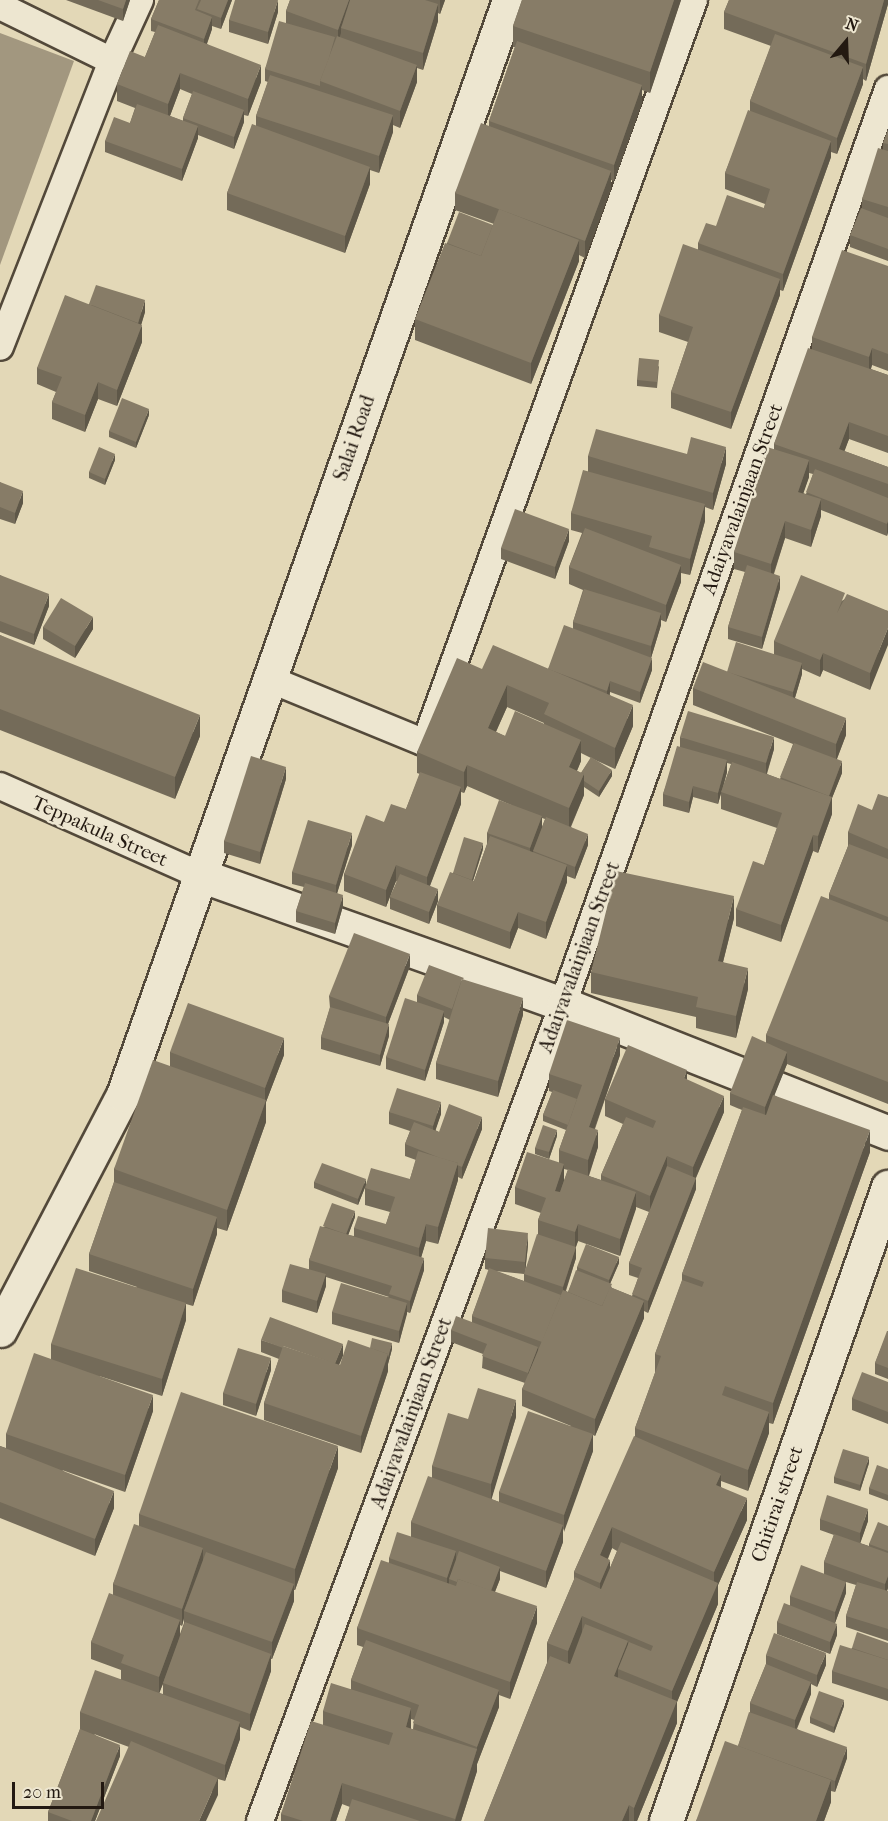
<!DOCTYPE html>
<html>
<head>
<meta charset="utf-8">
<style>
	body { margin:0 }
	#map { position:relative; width:888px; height:1821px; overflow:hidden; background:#e3d8b7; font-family:"IM FELL French Canon",serif }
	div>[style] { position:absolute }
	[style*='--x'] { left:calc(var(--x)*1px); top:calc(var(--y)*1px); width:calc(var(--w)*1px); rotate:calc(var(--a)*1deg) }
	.water>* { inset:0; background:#a2977f }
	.roads { filter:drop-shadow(2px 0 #53493a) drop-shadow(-2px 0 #53493a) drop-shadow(0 2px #53493a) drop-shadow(0 -2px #53493a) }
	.street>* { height:26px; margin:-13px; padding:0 13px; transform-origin:13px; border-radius:13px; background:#ede6d0 }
	.secondary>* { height:33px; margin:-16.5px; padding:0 16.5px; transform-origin:16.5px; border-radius:16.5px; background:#ede6d0 }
	.wall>* { inset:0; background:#746b59 }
	.shaded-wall>* { inset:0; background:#5e5748 }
	.building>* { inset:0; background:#877c67 }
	span { translate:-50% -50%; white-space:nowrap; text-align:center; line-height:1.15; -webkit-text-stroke:5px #ede6d0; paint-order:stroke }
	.street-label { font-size:20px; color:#231911 }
	.north { position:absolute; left:816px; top:12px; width:60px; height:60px; -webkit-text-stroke:4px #ede6d0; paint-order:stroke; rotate:19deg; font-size:16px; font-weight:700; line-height:24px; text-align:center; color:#231911 }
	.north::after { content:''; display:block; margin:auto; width:21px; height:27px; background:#231911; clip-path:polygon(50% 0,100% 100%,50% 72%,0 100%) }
	.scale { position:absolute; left:12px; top:1782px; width:92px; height:27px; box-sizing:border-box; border:3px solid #231911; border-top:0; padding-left:8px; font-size:18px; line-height:21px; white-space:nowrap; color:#231911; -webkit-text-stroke:4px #ede6d0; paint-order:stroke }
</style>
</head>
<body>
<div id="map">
	<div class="water">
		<div style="clip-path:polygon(0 33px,74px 61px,0 265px)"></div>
	</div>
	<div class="roads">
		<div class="street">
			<div style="--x:0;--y:6;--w:125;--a:26.2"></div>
			<div style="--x:112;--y:61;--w:307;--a:111.4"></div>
			<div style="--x:112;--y:61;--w:67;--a:-65.3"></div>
			<div style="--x:269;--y:679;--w:169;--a:22.3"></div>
			<div style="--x:425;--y:743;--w:790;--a:-70.1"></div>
			<div style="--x:0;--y:786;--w:219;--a:24"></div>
			<div style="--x:260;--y:1821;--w:871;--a:-69.65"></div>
			<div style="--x:563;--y:1004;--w:971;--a:-70.45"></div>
		</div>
		<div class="secondary">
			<div style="--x:200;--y:875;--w:385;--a:19.6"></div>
			<div style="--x:563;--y:1004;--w:350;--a:21.6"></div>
			<div style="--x:0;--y:1330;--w:265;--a:-62.4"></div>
			<div style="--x:123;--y:1095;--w:1161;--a:-70.58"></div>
			<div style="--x:666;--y:1821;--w:672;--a:-70.7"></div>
		</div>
	</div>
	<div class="wall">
		<div style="clip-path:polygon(66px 0,130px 0,123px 21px)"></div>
		<div style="clip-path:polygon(evenodd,159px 0,232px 0,221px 29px,212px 26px,212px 29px,207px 44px,261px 82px,248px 116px,244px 115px,244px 122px,234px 149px,198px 135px,198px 138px,182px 181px,105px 152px,105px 141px,130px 123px,135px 108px,117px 101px,117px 84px,145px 57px,155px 32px,151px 31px,151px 19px,159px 0,180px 89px,192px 94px,183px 118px,183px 121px,170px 116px,180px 89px)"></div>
		<div style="clip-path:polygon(290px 0,445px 0,440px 14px,438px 13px,438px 21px,423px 70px,417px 68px,417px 82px,400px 128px,393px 125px,393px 132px,379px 173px,370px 170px,370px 184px,345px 253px,227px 210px,227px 193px,256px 126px,256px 116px,268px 82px,265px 81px,265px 69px,286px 23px,286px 11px)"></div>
		<div style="clip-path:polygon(522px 0,681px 0,650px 93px,642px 90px,642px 102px,614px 181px,611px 180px,611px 188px,585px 258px,579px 255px,579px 261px,531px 384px,415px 340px,415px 319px,447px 243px,493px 225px,494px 224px,455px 210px,455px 193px,489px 126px,489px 121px,515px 47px,513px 47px,513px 26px)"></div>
		<div style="clip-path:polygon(729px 0,888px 0,888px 4px,866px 81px,863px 79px,863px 84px,837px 154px,831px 152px,831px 157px,783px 291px,780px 290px,780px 295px,731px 429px,671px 408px,671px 392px,688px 342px,659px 332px,659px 315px,698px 249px,698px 243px,716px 226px,764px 208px,765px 204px,725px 189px,725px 173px,750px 111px,750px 101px,771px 46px,724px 29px,724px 12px)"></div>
		<div style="clip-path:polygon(278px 12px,268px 44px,229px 32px,229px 20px)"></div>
		<div style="clip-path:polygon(888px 130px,888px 261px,850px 247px,850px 235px,862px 208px,862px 199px,883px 150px,883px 143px)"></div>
		<div style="clip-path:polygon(evenodd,888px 266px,888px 371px,872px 365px,871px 369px,888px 375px,888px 453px,849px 439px,844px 451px,888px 467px,888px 532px,887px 536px,821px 510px,821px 516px,811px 547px,785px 538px,774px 574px,780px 588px,762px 649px,728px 639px,728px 627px,745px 572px,734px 569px,734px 552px,774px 449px,774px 444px,812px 349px,812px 337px,888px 266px,809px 473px,813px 474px,806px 494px,803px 493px,809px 477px,809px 473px)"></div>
		<div style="clip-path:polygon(89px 304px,145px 312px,141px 324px,142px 342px,117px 406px,98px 399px,85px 432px,52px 419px,52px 402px,56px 392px,37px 384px,37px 368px)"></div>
		<div style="clip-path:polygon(659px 366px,657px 388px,637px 386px,637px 380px)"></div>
		<div style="clip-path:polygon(149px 415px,136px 448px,109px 437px,109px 431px)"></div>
		<div style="clip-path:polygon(evenodd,687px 454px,726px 464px,713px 510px,705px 507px,705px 521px,690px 575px,681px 573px,681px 582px,666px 622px,661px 620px,661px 625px,651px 658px,652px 670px,640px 703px,610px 692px,610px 695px,633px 726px,615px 769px,593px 759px,612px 776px,599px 797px,584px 787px,584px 795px,571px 827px,588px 845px,575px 879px,567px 876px,567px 882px,546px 939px,518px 928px,510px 949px,437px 922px,437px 905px,453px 873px,483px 849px,473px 881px,474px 881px,487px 844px,487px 833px,511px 805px,467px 786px,464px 793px,461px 792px,461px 804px,430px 886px,438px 901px,429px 924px,390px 909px,390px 897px,397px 882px,396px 881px,386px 907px,344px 891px,344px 874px,384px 822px,406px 809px,420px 774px,417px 773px,417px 752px,482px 669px,548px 669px,573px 629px,573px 622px,583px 590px,569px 584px,569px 567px,582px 533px,571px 530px,571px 513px,588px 471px,588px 456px,687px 454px,507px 707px,544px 723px,544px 724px,505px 736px,496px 732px,507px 707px,687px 454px,581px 753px,591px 758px,581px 773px,577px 771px,581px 761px,581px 753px,687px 454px,542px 818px,545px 819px,542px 827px,542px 818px)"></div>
		<div style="clip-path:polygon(115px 460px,105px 485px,89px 478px,89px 472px)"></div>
		<div style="clip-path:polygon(0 482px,23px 503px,15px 524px,0 519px)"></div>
		<div style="clip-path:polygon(569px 541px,555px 579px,501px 559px,501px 548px)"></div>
		<div style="clip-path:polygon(0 575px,49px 606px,34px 645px,0 632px)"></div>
		<div style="clip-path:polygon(evenodd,845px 599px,888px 611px,870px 690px,823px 670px,820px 677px,802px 669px,802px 674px,795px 698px,846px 735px,837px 759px,842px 773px,832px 798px,832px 814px,818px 853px,813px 851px,781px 942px,736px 926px,736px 909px,764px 865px,777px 828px,721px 809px,721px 793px,718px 804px,693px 797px,689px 813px,663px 806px,663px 794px,680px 747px,680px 737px,774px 749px,767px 774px,780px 779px,793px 744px,693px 705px,693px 688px,727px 672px,774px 654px,774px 641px,845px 599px,727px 763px,731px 764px,723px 788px,727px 772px,727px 763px)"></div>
		<div style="clip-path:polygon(43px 627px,93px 629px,75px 658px,43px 639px)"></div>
		<div style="clip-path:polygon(0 635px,200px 736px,175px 799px,0 730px)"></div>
		<div style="clip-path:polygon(286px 779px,260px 864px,224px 853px,224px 841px)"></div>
		<div style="clip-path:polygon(evenodd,888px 797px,888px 1104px,787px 1064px,774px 1095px,870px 1152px,773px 1424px,769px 1423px,769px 1433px,748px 1491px,721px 1481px,721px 1487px,747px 1520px,718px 1585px,718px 1604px,677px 1702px,677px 1723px,637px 1821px,484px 1821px,547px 1663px,547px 1643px,574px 1580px,574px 1572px,635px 1436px,635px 1428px,655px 1373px,655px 1354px,682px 1281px,682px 1274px,742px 1110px,730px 1105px,730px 1093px,766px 1043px,766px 1035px,829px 899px,829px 894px,848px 846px,848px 832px,872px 810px,888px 797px,612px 1548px,617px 1551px,610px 1568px,608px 1559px,612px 1548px)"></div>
		<div style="clip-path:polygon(352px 845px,337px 893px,343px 906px,335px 934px,296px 922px,296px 911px,304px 887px,292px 884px,292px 872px)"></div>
		<div style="clip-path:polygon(734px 918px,723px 962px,748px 989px,736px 1038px,696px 1028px,696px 1017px,591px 993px,591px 972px)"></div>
		<div style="clip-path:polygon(410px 966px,388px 1024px,389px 1036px,380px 1066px,321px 1049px,321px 1037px,330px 1008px,329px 996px)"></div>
		<div style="clip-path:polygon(464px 980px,523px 1015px,498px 1097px,436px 1079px,436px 1063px,450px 1020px,444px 1017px,444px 1022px,425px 1081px,386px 1069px,386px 1057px,417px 1002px,417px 995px)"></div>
		<div style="clip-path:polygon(170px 1052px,284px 1055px,266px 1102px,266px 1122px,227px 1231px,217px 1228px,217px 1234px,193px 1306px,186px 1304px,186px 1320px,162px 1396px,99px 1376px,153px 1411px,125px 1492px,62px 1470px,114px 1508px,95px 1556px,0 1518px,0 1446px,6px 1448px,6px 1434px,51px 1359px,51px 1344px,137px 1287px,89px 1271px,89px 1254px,114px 1182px,114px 1169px,170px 1066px)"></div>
		<div style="clip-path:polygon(evenodd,620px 1055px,605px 1099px,687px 1080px,724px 1112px,696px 1178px,696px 1189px,648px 1313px,644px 1311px,644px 1318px,595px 1436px,593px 1435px,593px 1451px,563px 1531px,563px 1542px,546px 1588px,500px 1571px,500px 1579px,495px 1592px,537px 1623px,510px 1699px,499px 1695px,499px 1707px,477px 1764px,477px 1771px,461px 1821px,345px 1821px,350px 1807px,342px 1804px,336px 1821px,281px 1821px,281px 1814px,323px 1725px,323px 1711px,351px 1689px,351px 1680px,363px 1647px,357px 1645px,357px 1628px,389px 1562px,389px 1558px,411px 1537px,411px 1522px,432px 1477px,432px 1466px,468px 1419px,516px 1417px,491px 1499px,499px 1502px,499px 1492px,571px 1426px,522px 1406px,522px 1389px,525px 1383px,482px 1368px,483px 1354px,451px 1342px,451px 1330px,472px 1322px,472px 1316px,489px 1270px,485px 1269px,485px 1258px,528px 1245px,525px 1272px,538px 1235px,538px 1220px,541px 1213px,515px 1204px,515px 1187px,559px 1163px,559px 1150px,566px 1130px,543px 1121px,543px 1115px,552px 1092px,549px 1091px,549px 1074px,620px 1055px,605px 1099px,605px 1116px,623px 1124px,601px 1175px,601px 1180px,589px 1176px,598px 1147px,595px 1129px,605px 1099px,620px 1055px,564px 1169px,568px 1170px,564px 1181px,564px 1169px,620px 1055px,636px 1207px,649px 1212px,629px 1263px,629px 1275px,638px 1278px,632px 1296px,612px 1288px,610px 1284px,619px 1263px,577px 1267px,577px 1271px,568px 1292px,566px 1291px,576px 1258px,576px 1247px,578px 1241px,620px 1256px,636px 1207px,620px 1055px,495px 1271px,524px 1274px,524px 1281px,495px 1271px,620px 1055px,411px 1719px,414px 1720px,413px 1729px,411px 1729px,411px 1719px)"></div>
		<div style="clip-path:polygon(389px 1112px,441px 1114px,435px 1130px,439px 1132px,482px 1129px,462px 1179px,458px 1177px,458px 1180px,438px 1244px,426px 1241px,421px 1257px,424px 1270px,410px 1313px,407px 1312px,399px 1343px,332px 1324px,332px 1312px,389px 1297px,326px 1277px,326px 1286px,317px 1313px,282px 1302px,282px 1290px,309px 1269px,309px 1260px,323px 1227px,355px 1217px,348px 1235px,354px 1236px,354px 1228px,386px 1224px,390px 1212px,365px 1205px,365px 1187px,358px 1205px,314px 1188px,314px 1182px,366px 1184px,410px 1179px,416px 1160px,405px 1156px,405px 1144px,410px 1131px,389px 1124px)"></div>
		<div style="clip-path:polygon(557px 1136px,549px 1159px,535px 1154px,535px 1148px)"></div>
		<div style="clip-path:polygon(888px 1331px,888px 1379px,875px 1374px,875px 1363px)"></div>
		<div style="clip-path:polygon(261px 1340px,340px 1365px,370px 1348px,392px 1349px,388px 1364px,388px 1371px,361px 1453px,264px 1420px,264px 1403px,279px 1359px,261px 1352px)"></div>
		<div style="clip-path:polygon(271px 1370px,256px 1416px,223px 1405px,223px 1393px)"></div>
		<div style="clip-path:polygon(888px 1382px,888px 1424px,852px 1410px,852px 1398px)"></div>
		<div style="clip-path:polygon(869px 1463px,860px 1491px,834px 1483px,834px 1477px)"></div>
		<div style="clip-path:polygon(evenodd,338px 1468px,295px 1590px,294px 1590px,294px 1601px,272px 1659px,271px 1659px,271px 1671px,250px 1731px,240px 1727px,240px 1739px,225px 1781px,218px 1779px,218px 1795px,129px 1747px,94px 1734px,120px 1756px,95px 1821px,48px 1821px,48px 1812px,80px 1729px,80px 1712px,121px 1679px,121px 1670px,91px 1659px,91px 1642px,113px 1595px,113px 1584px,139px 1526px,139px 1514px,338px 1468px,184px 1618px,184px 1623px,180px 1634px,180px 1625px,182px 1626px,184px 1618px,338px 1468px,163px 1684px,163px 1694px,159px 1693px,163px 1684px)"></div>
		<div style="clip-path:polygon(888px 1469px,888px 1501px,869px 1494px,869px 1488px)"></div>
		<div style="clip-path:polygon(820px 1519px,868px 1521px,860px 1543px,869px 1546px,869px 1544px,888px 1526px,888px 1588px,887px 1591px,888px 1591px,888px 1641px,846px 1627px,846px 1616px,856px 1585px,846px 1582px,846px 1593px,835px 1623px,837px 1635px,830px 1654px,777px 1634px,777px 1622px,790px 1605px,790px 1596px,824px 1574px,824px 1562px,834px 1535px,820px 1530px)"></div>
		<div style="clip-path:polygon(888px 1643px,888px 1701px,832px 1683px,832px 1671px,852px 1648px)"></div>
		<div style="clip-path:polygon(766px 1655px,826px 1665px,817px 1687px,811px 1684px,811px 1694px,797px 1729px,847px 1758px,835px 1792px,831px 1791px,831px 1802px,824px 1821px,696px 1821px,738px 1746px,750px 1712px,750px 1703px,766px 1664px)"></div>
		<div style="clip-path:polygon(844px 1706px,834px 1733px,810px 1723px,810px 1717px)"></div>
	</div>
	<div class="shaded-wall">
		<div style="clip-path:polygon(126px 0,130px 0,123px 21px,123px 9px)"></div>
		<div style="clip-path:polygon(228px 0,232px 0,221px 29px,221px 18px)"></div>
		<div style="clip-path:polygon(278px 0,278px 12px,268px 44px,268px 32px)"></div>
		<div style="clip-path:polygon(349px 0,353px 0,341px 28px,341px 33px,338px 42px,338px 30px)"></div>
		<div style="clip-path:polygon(440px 0,445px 0,440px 14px)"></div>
		<div style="clip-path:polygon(674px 0,681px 0,650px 93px,650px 72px)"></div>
		<div style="clip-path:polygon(884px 0,888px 0,888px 4px,866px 81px,866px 64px)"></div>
		<div style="clip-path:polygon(438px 4px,438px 21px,423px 70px,423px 53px)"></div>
		<div style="clip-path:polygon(212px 17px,212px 29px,204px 51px,204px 39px)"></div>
		<div style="clip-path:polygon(261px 65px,261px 82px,248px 116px,248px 99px)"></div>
		<div style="clip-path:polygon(417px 65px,417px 82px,400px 128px,400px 111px)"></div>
		<div style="clip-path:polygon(863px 67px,863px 84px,837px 154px,837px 138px)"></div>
		<div style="clip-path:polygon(180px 73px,180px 89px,168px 121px,168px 104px)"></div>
		<div style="clip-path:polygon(642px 85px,642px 102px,614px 181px,614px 165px)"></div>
		<div style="clip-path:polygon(244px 110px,244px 122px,234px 149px,234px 137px)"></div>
		<div style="clip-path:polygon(393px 115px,393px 132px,379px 173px,379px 156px)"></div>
		<div style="clip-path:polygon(198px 126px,198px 138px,182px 181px,182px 169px)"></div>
		<div style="clip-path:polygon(831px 141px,831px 157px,783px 291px,783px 274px)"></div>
		<div style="clip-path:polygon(370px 167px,370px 184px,345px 253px,345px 236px)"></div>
		<div style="clip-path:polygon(611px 171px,611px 188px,585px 258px,585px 241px)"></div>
		<div style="clip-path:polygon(579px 240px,579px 261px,531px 384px,531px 363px)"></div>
		<div style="clip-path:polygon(780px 279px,780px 295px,731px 429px,731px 412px)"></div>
		<div style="clip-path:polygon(145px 300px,145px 312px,138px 336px,138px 324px)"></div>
		<div style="clip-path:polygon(142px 325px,142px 342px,117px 406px,117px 390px)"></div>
		<div style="clip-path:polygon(872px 348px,872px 365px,869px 374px,869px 357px)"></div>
		<div style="clip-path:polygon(98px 382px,98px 399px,85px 432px,85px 415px)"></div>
		<div style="clip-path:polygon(149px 409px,149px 415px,136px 448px,136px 442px)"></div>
		<div style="clip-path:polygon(849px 422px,849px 439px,839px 466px,839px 449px)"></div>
		<div style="clip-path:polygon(726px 447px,726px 464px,713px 510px,713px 493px)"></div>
		<div style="clip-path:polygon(115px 454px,115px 460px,105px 485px,105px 479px)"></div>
		<div style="clip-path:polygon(809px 460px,809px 477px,798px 509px,798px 492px)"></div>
		<div style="clip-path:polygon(23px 491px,23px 503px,15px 524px,15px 513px)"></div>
		<div style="clip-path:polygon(821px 499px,821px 516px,811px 547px,811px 530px)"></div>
		<div style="clip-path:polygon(705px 504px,705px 521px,690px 575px,690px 559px)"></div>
		<div style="clip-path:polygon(785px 521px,785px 538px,771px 581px,771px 564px)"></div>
		<div style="clip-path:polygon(888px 521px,888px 532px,887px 536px,887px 524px)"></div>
		<div style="clip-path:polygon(569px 529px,569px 541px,555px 579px,555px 567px)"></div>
		<div style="clip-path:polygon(681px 565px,681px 582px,666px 622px,666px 605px)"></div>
		<div style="clip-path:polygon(780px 576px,780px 588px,762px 649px,762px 637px)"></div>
		<div style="clip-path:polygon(49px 594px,49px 606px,34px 645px,34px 634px)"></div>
		<div style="clip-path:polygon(661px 613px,661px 625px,651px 658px,651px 646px)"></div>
		<div style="clip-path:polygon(93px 617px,93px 629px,75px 658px,75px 646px)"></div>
		<div style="clip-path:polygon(888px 628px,888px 645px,870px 690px,870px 673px)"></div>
		<div style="clip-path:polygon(823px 653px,823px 670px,820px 677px,820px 660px)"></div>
		<div style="clip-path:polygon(652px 658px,652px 670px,640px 703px,640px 692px)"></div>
		<div style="clip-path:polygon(802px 663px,802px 674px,793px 704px,793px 692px)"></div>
		<div style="clip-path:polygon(610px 681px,610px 692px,607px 702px,607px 691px)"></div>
		<div style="clip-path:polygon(507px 685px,507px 707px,488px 749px,488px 728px)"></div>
		<div style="clip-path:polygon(633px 705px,633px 726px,615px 769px,615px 748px)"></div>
		<div style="clip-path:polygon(200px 715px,200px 736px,175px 799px,175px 777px)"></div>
		<div style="clip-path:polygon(846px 718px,846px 735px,836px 761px,836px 744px)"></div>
		<div style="clip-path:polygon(774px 737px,774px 749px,766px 775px,766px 763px)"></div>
		<div style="clip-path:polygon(581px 740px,581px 761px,569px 789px,569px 767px)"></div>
		<div style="clip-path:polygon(727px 760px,727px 772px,718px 804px,718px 793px)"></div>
		<div style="clip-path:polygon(842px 761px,842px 773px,832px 798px,832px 814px,818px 853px,818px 836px,829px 796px)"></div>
		<div style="clip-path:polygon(467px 765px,467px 786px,464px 793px,464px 772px)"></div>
		<div style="clip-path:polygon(286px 767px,286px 779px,260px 864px,260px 852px)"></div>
		<div style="clip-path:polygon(612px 770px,612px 776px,599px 797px,599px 791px)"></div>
		<div style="clip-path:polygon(584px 774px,584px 795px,569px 830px,569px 808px)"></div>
		<div style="clip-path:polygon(693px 786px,693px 797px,689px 813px,689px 802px)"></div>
		<div style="clip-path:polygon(461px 787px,461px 804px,427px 893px,427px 877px)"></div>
		<div style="clip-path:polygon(542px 816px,542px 828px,530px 860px,530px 848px)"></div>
		<div style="clip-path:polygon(352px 833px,352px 845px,336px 897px,336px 885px)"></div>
		<div style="clip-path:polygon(588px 834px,588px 845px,575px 879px,575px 867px)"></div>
		<div style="clip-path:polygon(813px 835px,813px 851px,781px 942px,781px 925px)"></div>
		<div style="clip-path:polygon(483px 843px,483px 849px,469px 893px,469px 887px)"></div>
		<div style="clip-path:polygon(396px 865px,396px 881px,386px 907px,386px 890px)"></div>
		<div style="clip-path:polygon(567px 865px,567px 882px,546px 939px,546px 922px)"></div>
		<div style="clip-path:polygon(438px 889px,438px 901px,429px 924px,429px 912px)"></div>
		<div style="clip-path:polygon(343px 895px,343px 906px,335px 934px,335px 923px)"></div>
		<div style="clip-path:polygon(734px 896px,734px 918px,718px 982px,718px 961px)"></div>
		<div style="clip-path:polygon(518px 912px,518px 928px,510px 949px,510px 932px)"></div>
		<div style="clip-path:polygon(410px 954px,410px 966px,386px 1029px,386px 1017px)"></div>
		<div style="clip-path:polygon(748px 968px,748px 989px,736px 1038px,736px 1016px)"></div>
		<div style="clip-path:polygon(523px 998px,523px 1015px,498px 1097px,498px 1081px)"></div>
		<div style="clip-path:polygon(444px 1011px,444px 1022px,425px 1081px,425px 1070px)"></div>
		<div style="clip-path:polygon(389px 1024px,389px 1036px,380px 1066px,380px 1055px)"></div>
		<div style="clip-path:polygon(284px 1038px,284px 1055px,266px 1102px,266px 1122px,227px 1231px,227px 1210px,265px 1103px,265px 1088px)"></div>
		<div style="clip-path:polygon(620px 1038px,620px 1055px,589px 1144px,589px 1127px)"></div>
		<div style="clip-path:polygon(787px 1052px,787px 1064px,765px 1119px,765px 1107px)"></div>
		<div style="clip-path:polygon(687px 1070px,687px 1087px,684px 1078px)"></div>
		<div style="clip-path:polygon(724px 1096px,724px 1112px,693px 1184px,693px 1167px)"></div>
		<div style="clip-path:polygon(441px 1102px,441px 1114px,433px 1138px,433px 1126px)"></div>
		<div style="clip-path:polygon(482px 1117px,482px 1129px,462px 1179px,462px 1167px)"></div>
		<div style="clip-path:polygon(557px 1130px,557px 1136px,549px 1159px,549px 1152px)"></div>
		<div style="clip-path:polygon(598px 1130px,598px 1147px,588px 1177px,588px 1160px)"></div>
		<div style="clip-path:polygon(870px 1130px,870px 1152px,773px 1424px,773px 1403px)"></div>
		<div style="clip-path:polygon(667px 1156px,667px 1173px,650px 1213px,650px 1196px)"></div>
		<div style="clip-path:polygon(458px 1163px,458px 1180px,438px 1244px,438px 1227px)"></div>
		<div style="clip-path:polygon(564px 1164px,564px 1181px,555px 1207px,555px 1191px)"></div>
		<div style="clip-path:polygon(696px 1178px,696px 1189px,648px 1313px,648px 1301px)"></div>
		<div style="clip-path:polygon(366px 1179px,366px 1185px,358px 1205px,358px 1199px)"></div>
		<div style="clip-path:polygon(636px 1192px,636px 1209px,620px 1256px,620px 1239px)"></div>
		<div style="clip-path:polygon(355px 1211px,355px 1217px,346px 1241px,346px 1235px)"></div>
		<div style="clip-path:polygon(217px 1217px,217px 1234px,193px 1306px,193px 1289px)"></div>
		<div style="clip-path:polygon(426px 1224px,426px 1241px,419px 1265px,419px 1248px)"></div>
		<div style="clip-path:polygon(578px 1224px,578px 1241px,575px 1249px,575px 1232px)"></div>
		<div style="clip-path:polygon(528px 1233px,528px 1245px,525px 1274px,525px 1262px)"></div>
		<div style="clip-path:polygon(576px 1247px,576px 1258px,563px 1298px,563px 1287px)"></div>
		<div style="clip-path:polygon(619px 1257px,619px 1263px,609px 1286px,609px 1280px)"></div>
		<div style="clip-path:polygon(424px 1258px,424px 1270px,410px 1313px,410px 1301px)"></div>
		<div style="clip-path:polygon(326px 1274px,326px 1286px,317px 1313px,317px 1301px)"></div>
		<div style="clip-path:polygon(644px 1301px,644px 1318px,595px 1436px,595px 1419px)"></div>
		<div style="clip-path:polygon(186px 1303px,186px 1320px,162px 1396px,162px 1379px)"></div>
		<div style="clip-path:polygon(407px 1303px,407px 1314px,399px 1343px,399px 1331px)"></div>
		<div style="clip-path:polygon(392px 1343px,392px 1349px,388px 1364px,388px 1371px,361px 1453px,361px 1436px)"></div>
		<div style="clip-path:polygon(343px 1344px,343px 1356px,333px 1379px,333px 1367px)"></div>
		<div style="clip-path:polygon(538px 1347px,538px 1359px,528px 1384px,528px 1373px)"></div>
		<div style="clip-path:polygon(271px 1358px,271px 1370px,256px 1416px,256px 1404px)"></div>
		<div style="clip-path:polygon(153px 1395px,153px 1411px,125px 1492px,125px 1475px)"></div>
		<div style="clip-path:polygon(516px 1400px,516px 1417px,491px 1501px,491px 1484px)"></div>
		<div style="clip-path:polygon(769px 1412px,769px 1433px,748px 1491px,748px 1470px)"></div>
		<div style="clip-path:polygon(593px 1434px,593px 1451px,564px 1532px,564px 1515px)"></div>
		<div style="clip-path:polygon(338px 1446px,338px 1468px,295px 1590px,295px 1569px)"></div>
		<div style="clip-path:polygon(869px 1457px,869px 1463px,860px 1491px,860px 1485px)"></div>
		<div style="clip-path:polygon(721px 1474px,721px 1495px,716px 1485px)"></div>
		<div style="clip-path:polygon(114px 1491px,114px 1508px,95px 1556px,95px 1539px)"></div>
		<div style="clip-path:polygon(747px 1498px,747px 1520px,718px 1585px,718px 1604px,677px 1702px,677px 1723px,637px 1821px,634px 1821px,634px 1808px,672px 1712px,672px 1691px,714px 1591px,714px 1572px)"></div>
		<div style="clip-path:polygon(868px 1509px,868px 1521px,860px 1544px,860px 1533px)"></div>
		<div style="clip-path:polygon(563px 1525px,563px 1542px,546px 1588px,546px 1571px)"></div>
		<div style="clip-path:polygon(612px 1527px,612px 1548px,600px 1576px,600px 1555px)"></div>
		<div style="clip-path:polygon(203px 1548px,203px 1565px,184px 1611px,184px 1618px,182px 1626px,182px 1609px)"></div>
		<div style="clip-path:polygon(456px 1551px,456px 1563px,449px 1579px,449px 1584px,447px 1589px,447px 1578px)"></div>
		<div style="clip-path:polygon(610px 1560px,610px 1581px,600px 1605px,600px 1583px)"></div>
		<div style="clip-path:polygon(500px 1567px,500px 1579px,489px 1606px,489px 1595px)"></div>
		<div style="clip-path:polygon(888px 1576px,888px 1588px,885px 1596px,885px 1584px)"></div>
		<div style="clip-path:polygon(846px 1582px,846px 1593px,835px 1623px,835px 1612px)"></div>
		<div style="clip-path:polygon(294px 1584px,294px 1601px,272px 1659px,272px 1642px)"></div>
		<div style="clip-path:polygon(537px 1606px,537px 1623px,510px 1699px,510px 1682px)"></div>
		<div style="clip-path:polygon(582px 1616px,582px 1637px,568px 1673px,568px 1651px)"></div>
		<div style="clip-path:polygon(180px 1620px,180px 1637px,159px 1694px,159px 1677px)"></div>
		<div style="clip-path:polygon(837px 1624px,837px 1635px,830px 1654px,830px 1642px)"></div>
		<div style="clip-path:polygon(628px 1641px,628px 1662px,618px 1669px,618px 1687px,614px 1676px)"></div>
		<div style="clip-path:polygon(826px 1653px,826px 1665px,817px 1687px,817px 1675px)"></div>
		<div style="clip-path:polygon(271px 1654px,271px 1671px,250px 1731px,250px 1714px)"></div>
		<div style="clip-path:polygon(811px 1682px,811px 1694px,795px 1732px,795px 1720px)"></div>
		<div style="clip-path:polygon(499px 1690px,499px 1707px,477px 1764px,477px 1747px)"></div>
		<div style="clip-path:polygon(844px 1700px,844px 1706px,834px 1733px,834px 1727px)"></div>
		<div style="clip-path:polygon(411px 1708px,411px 1730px,406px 1727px)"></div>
		<div style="clip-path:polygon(240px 1722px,240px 1739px,225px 1781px,225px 1765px)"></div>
		<div style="clip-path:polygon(120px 1745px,120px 1756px,95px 1821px,91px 1821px)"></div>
		<div style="clip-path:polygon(847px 1747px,847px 1758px,835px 1792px,835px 1781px)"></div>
		<div style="clip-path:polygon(477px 1749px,477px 1771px,461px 1821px,455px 1821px)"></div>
		<div style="clip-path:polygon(218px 1778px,218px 1795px,206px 1821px,199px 1821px)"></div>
		<div style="clip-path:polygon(831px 1780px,831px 1802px,824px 1821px,816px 1821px)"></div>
		<div style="clip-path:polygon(342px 1783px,342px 1804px,336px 1821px,330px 1821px)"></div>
		<div style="clip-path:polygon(629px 1805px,629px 1821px,622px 1821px)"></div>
	</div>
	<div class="building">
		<div style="clip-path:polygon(98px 0,126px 0,123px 9px)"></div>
		<div style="clip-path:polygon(159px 0,199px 0,195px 10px,212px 17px,204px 39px,151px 19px)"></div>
		<div style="clip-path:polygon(201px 0,228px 0,221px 18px,197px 9px)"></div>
		<div style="clip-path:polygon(235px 0,278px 0,268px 32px,229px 20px)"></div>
		<div style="clip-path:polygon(290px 0,349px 0,338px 30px,286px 11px)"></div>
		<div style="clip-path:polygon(350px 0,425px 0,438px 4px,423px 53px,341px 28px)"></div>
		<div style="clip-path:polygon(522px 0,674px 0,650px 72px,513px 26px)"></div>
		<div style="clip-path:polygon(729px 0,884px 0,866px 64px,724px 12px)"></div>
		<div style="clip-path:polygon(279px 21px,335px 37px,328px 61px,320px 81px,320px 86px,265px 69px)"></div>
		<div style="clip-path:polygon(158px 25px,261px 65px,248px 99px,180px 73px,168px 104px,117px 84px,130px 51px,145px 57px)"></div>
		<div style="clip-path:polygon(775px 34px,863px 67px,837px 138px,750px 101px)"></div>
		<div style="clip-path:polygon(337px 36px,417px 65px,400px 111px,320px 81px)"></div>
		<div style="clip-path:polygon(517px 41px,642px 85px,614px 165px,489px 121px)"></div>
		<div style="clip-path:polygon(270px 75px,393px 115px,379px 156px,256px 116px)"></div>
		<div style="clip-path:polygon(193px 91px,244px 110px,234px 137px,183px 118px)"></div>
		<div style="clip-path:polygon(137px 104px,198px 126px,182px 169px,105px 141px,114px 117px,130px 123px)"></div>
		<div style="clip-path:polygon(748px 110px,831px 141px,783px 274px,698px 243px,706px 223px,716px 226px,727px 195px,764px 208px,770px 189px,725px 173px)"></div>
		<div style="clip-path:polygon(481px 123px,611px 171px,585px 241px,455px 193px)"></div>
		<div style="clip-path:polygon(252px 124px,370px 167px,345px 236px,227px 193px)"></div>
		<div style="clip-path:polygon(888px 130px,888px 144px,883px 143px)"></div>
		<div style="clip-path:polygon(878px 148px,888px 151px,888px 207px,862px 199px)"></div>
		<div style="clip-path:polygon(861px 208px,888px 218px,888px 249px,850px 235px)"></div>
		<div style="clip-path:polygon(499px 209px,579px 240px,531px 363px,415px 319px,445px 243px,481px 256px)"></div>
		<div style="clip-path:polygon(459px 212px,493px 225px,481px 256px,447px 243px)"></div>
		<div style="clip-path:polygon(683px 244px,780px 279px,731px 412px,671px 392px,693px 327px,659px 315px)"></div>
		<div style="clip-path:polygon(842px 250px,888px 266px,888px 354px,872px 348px,869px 357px,812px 337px)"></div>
		<div style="clip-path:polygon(96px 285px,145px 300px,138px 323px,89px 304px)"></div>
		<div style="clip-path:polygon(65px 295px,142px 325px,117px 390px,98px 382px,85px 415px,52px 402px,62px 377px,37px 368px)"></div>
		<div style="clip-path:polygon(808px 348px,888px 375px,888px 436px,849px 422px,839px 449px,888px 467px,888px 484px,774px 444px)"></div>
		<div style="clip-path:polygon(639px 358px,659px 360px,657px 382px,637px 380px)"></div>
		<div style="clip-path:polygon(122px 398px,149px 409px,136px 442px,109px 431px)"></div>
		<div style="clip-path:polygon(596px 429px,687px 454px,691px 437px,726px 447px,713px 493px,588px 456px)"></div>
		<div style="clip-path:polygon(99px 447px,115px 454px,105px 479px,89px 472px)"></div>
		<div style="clip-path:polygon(767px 447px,809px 460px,798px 492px,821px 499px,811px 530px,785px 521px,771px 564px,734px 552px)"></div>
		<div style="clip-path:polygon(815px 469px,888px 498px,888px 521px,887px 524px,806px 492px)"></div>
		<div style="clip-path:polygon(583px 470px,705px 504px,690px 559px,649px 547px,652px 536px,571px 513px)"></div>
		<div style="clip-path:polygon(0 482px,23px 491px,15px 513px,0 507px)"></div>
		<div style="clip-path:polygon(515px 509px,569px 529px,555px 567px,501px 548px)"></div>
		<div style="clip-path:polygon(585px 528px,681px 565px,666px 605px,569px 567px)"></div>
		<div style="clip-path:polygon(747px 565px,780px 576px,762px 637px,728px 627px)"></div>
		<div style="clip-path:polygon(0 575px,49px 594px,34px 634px,0 621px)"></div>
		<div style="clip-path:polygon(801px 575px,845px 593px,837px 613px,847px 594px,888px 611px,888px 628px,870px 673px,823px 653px,820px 660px,774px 641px)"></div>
		<div style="clip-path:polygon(584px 589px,661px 613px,651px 646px,573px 622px)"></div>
		<div style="clip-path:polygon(61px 598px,93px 617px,75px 646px,43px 627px)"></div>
		<div style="clip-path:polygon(564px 625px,652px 658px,640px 692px,610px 681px,607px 691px,548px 669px)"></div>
		<div style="clip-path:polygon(0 635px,200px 715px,175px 777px,0 709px)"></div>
		<div style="clip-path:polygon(736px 642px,802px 663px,793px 692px,727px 672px)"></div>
		<div style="clip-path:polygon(493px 645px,633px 705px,615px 748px,544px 714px,549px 703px,507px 685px,488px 728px,505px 736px,515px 711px,581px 740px,569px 767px,584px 774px,569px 808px,467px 765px,464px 772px,417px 752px,457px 658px,482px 669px)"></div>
		<div style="clip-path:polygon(703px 662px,846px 718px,836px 744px,693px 688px)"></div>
		<div style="clip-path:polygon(688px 711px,774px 737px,766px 763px,680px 737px)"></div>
		<div style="clip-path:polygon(794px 743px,842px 761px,829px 796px,780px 777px)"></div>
		<div style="clip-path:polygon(677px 746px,727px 760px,718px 793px,693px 786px,689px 802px,663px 794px)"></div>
		<div style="clip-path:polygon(251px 756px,286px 767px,260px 852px,224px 841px)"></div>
		<div style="clip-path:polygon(591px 757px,612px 770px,599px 791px,584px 781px,584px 774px,581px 773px)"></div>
		<div style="clip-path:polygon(732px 762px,832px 797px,818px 836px,813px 835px,781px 925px,736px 909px,753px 861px,764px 865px,782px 813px,721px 792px)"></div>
		<div style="clip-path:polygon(420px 772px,461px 787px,427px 877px,396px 865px,386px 890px,344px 874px,366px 815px,384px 822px,391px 804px,406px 809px)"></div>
		<div style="clip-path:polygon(878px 794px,888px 797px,888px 849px,848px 832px,858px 804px,872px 810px)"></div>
		<div style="clip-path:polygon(499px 800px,542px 816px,530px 848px,487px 833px)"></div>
		<div style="clip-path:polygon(546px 817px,588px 834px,575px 867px,533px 851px)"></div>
		<div style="clip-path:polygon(308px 820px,352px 833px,336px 885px,292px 872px)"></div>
		<div style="clip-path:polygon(490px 836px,567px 865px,546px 922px,518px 912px,510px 932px,437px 905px,450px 872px,474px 881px)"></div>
		<div style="clip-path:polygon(464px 837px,483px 843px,472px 880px,453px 873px)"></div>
		<div style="clip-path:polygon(849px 844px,888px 859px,888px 917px,829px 894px)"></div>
		<div style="clip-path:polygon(616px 871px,734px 896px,718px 961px,748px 968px,736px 1016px,696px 1007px,698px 997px,591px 972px)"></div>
		<div style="clip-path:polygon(400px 874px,438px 889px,429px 912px,390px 897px)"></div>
		<div style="clip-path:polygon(305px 883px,343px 895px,335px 923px,296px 911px)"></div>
		<div style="clip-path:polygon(821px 896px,888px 922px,888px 1082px,766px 1035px)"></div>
		<div style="clip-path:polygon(354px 933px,410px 954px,386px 1017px,329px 996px)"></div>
		<div style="clip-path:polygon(429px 965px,464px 978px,463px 979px,462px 979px,452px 1009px,417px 995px)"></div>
		<div style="clip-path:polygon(462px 979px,523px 998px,498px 1081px,436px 1063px)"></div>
		<div style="clip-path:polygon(405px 998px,444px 1011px,425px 1070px,386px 1057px)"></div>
		<div style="clip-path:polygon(188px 1003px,284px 1038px,265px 1088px,170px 1052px)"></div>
		<div style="clip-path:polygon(330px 1007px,389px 1024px,380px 1055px,321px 1037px)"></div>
		<div style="clip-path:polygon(567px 1020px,620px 1038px,589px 1127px,598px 1130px,588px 1160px,559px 1150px,582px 1085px,549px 1074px)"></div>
		<div style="clip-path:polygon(752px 1036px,787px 1052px,765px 1107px,730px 1093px)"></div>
		<div style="clip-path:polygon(628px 1045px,687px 1070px,684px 1078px,724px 1096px,693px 1167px,667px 1156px,650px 1196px,601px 1175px,626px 1117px,653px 1128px,656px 1121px,605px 1099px)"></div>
		<div style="clip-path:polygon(153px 1060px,266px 1100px,227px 1210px,114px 1169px)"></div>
		<div style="clip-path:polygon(397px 1088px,441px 1102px,433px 1126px,389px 1112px)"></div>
		<div style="clip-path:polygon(553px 1090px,577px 1099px,568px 1125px,543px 1115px)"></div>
		<div style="clip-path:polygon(773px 1095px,870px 1130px,773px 1403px,725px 1386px,722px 1395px,769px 1412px,748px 1470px,635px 1428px,661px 1356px,655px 1354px,682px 1280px,702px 1287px,704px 1282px,682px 1274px,743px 1107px,766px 1115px)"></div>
		<div style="clip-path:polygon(449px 1104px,482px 1117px,462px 1167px,457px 1165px,458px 1163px,440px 1158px,405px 1144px,414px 1122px,439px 1132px)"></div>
		<div style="clip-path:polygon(543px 1125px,557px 1130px,549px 1152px,535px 1148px)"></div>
		<div style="clip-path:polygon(418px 1151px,458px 1163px,438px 1227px,426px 1224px,419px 1248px,354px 1228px,358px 1216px,386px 1224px,395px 1197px,365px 1188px,371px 1168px,410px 1179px)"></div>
		<div style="clip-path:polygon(527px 1152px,564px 1164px,555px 1191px,560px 1192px,568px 1169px,636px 1192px,620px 1239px,578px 1224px,575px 1232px,538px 1220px,546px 1198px,515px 1187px)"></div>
		<div style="clip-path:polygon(322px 1163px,366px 1179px,358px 1199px,314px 1182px)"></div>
		<div style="clip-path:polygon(667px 1166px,696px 1178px,648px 1301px,632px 1294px,642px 1268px,629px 1263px)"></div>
		<div style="clip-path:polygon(114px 1182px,217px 1217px,193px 1289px,89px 1254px)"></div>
		<div style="clip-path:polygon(332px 1203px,355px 1211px,346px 1234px,323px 1226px)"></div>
		<div style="clip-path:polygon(320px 1226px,424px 1258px,410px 1301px,389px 1294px,392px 1286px,309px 1260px)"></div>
		<div style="clip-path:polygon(488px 1228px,528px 1233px,525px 1262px,485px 1258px)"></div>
		<div style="clip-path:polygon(537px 1234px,576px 1247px,563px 1287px,524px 1274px)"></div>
		<div style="clip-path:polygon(586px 1244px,619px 1257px,609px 1280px,577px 1267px)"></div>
		<div style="clip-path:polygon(290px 1264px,326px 1274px,317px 1301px,282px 1290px)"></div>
		<div style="clip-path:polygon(76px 1268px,186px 1303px,162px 1379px,51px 1344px)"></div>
		<div style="clip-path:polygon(489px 1268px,561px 1295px,542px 1342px,472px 1316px)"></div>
		<div style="clip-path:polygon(576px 1270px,612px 1284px,602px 1306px,568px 1292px)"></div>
		<div style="clip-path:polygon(341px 1283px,407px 1303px,399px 1331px,332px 1312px)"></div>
		<div style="clip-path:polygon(610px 1287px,644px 1301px,595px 1419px,522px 1389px,563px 1290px,602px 1306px)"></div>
		<div style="clip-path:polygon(456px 1316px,538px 1347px,528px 1373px,482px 1356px,487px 1344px,451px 1330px)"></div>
		<div style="clip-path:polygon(270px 1317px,343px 1344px,335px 1364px,283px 1346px,283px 1348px,261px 1340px)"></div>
		<div style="clip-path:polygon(887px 1331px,888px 1331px,888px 1368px,875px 1363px)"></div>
		<div style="clip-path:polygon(372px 1338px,392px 1343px,388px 1358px,388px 1354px,370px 1348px)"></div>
		<div style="clip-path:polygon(348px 1340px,388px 1354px,361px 1436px,264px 1403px,283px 1346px,340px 1365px)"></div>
		<div style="clip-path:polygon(238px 1348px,271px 1358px,256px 1404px,223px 1393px)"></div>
		<div style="clip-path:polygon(34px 1353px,153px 1395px,125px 1475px,6px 1434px)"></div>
		<div style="clip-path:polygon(862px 1372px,888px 1382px,888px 1412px,852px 1398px)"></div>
		<div style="clip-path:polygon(478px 1388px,516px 1400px,491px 1484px,432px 1466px,448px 1413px,468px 1419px)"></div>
		<div style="clip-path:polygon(181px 1392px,338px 1446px,295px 1569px,139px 1514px)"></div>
		<div style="clip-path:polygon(528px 1411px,593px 1434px,564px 1515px,499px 1492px)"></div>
		<div style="clip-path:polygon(634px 1436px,721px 1474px,716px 1485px,747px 1498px,714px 1572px,612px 1527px,600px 1555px,610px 1560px,600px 1583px,574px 1572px)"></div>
		<div style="clip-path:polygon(0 1446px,114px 1491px,95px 1539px,0 1502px)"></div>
		<div style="clip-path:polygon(843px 1449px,869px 1457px,860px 1485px,834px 1477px)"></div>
		<div style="clip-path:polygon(877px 1465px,888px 1469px,888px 1495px,869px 1488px)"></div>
		<div style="clip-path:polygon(428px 1476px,563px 1525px,546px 1571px,411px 1522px)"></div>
		<div style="clip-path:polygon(827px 1495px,868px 1509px,860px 1533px,820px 1519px)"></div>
		<div style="clip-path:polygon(878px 1522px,888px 1526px,888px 1551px,869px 1544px)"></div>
		<div style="clip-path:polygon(134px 1524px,203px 1548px,182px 1609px,113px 1584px)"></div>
		<div style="clip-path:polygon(397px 1532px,456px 1551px,447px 1578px,389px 1558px)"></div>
		<div style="clip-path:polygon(834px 1534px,888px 1553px,888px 1576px,885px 1584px,824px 1562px)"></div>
		<div style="clip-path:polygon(621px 1542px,718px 1583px,672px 1691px,618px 1669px,629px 1642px,651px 1651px,653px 1646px,582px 1616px,568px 1651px,547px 1643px,575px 1577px,601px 1589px)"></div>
		<div style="clip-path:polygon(459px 1551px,500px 1567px,491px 1591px,458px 1579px,457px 1582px,449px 1579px)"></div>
		<div style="clip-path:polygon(206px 1552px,294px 1584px,272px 1642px,184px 1611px)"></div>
		<div style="clip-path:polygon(381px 1560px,456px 1586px,458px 1579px,537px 1606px,510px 1682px,357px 1628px)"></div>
		<div style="clip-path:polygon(801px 1565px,846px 1582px,835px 1612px,790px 1596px)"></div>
		<div style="clip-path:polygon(857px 1582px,888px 1591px,888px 1629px,846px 1616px)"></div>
		<div style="clip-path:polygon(109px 1593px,180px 1620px,159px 1677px,121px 1663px,124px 1655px,91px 1642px)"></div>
		<div style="clip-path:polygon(784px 1603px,837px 1624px,830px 1642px,777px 1622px)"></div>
		<div style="clip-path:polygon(185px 1622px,271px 1654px,250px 1714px,163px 1683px)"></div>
		<div style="clip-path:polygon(585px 1624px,628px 1641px,614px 1676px,677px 1701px,634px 1808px,629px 1805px,622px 1821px,484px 1821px,550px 1656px,570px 1664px)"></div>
		<div style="clip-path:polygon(857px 1632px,888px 1643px,888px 1660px,852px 1648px)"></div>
		<div style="clip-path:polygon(774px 1633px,826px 1653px,817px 1675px,766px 1655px)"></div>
		<div style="clip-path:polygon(366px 1640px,499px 1690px,477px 1747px,413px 1723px,419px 1705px,351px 1680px)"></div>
		<div style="clip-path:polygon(840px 1645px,888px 1660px,888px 1689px,832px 1671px)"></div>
		<div style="clip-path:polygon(766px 1664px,811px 1682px,795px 1720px,750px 1703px)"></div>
		<div style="clip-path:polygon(95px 1670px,240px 1722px,225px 1765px,80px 1712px)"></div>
		<div style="clip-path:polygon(331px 1683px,411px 1708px,406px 1727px,477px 1749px,455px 1819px,342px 1783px,330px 1821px,303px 1821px,281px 1814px,311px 1721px,389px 1745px,393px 1733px,323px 1711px)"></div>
		<div style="clip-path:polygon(819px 1691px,844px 1700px,834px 1727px,810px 1717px)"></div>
		<div style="clip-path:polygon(749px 1712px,847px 1747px,835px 1781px,738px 1746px)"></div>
		<div style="clip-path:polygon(80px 1729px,120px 1745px,91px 1821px,72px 1821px,48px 1812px)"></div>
		<div style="clip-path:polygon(131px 1741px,218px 1778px,199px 1821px,96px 1821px)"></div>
		<div style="clip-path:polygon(725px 1741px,831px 1780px,816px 1821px,696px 1821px)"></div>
		<div style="clip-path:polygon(352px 1799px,420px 1821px,345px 1821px)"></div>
	</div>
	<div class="street-label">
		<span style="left:354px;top:438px;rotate:-71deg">Salai Road</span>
		<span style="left:742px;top:499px;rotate:-70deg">Adaiyavalainjaan Street</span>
		<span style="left:100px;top:831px;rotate:24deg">Teppakula Street</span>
		<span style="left:579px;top:957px;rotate:-70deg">Adaiyavalainjaan Street</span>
		<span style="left:411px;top:1413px;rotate:-70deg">Adaiyavalainjaan Street</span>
		<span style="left:777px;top:1504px;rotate:-71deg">Chitirai street</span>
	</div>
	<div class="north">N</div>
	<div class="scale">20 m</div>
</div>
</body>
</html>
